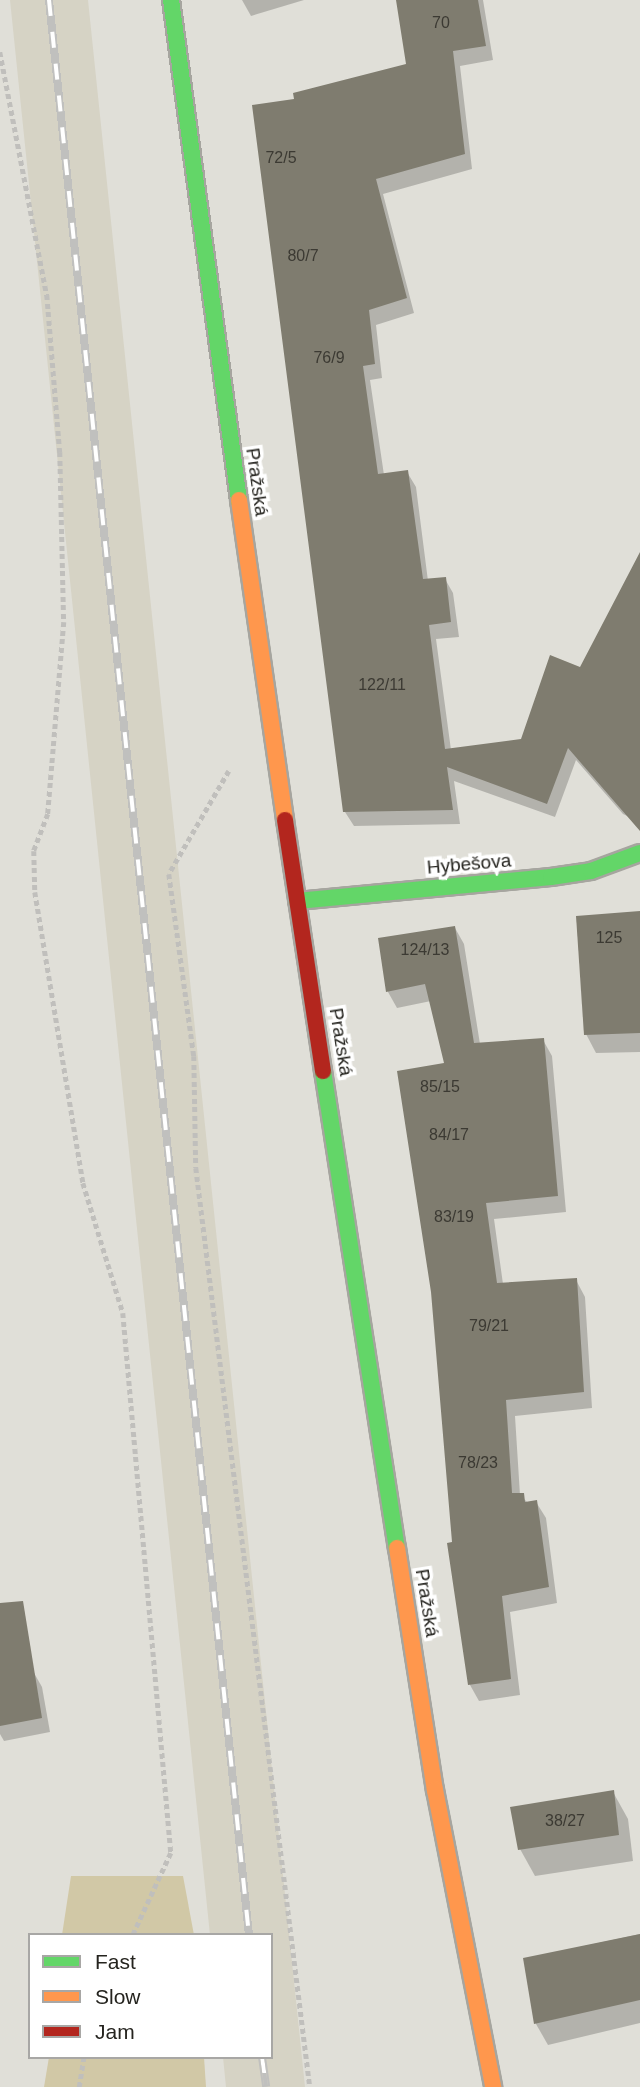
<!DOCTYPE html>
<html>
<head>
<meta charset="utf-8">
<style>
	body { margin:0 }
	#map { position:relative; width:640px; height:2087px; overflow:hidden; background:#e0dfd8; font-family:Helvetica,sans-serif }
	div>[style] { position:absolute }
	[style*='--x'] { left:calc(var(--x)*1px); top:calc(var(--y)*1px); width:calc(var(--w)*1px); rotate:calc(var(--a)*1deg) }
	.built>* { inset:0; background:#d6d3c5 }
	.green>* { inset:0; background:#d1c8a6 }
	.shadow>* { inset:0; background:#0003 }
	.building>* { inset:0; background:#7f7c6f }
	.path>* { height:4.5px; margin-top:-2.25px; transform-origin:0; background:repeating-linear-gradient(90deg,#c0bfbc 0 5px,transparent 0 8.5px) }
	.roads { filter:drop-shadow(2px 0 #a6a59f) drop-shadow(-2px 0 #a6a59f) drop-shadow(0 2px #a6a59f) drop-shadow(0 -2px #a6a59f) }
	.fast>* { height:16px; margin:-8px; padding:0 8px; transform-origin:8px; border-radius:8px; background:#63d668 }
	.slow>* { height:16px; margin:-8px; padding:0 8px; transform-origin:8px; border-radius:8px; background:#ff974d }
	.jam>* { height:16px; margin:-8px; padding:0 8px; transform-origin:8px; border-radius:8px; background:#b3261e }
	.rail>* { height:8px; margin-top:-4px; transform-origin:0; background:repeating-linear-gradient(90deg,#fff 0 16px,#c0c0be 0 32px); box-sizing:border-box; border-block:2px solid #c0c0be }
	span { translate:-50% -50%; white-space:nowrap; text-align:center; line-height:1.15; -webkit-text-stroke:7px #fff; paint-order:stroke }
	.number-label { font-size:16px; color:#3c3a33 }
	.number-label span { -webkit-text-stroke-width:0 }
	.street-label { font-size:19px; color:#25241f }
	.legend { position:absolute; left:28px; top:1933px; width:245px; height:126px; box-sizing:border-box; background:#fff; border:2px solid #a8a7a5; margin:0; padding:9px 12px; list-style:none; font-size:21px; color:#25241f }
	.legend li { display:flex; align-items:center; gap:14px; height:35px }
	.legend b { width:35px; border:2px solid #a8a7a5 }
</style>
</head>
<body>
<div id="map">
	<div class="built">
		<div style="clip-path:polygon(10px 0,88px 0,305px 2087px,226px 2087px,223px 2057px,271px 2057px,271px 1935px,210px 1935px)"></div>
	</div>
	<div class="green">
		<div style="clip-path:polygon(71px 1876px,183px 1876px,194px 1935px,62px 1935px)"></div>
		<div style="clip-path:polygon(49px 2057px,204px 2057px,206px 2087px,44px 2087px)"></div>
	</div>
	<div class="shadow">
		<div style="clip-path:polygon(242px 0,304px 0,251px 16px)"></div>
		<div style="clip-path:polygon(398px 0,483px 0,493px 60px,460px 66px,472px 169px,383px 194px,414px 313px,376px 325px,382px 378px,370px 380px,384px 475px,407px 472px,416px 487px,428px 581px,445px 579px,453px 593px,459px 637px,436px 639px,451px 750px,522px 741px,581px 669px,640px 556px,640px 822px,623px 814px,576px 760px,555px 817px,454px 781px,460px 824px,354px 826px,345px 812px,296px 100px,408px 65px)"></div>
		<div style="clip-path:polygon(640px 913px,640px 1052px,596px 1053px,586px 1034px)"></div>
		<div style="clip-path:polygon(455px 928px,464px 944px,480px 1044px,543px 1040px,552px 1056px,566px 1212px,494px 1219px,503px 1284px,576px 1280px,585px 1297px,592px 1408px,515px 1416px,520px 1495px,528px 1503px,536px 1502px,546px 1518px,557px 1603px,510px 1612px,520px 1695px,479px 1701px,470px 1685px,454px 1543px,446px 1065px,431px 1001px,397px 1008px,388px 992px,380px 939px)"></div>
		<div style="clip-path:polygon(34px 1673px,42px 1687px,50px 1732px,4px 1741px,0 1734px,0 1679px)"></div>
		<div style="clip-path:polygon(613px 1792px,628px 1819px,633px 1861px,535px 1876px,520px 1849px)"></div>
		<div style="clip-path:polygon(640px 1934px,640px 2023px,548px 2045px,536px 2024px,525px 1959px)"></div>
	</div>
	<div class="building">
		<div style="clip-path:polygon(396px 0,478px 0,486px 46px,453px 51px,465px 154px,376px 179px,407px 298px,369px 310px,375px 364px,363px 366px,378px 474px,408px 470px,423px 579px,446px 577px,451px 622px,429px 625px,445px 749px,521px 739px,550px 655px,580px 667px,640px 552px,640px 831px,568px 748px,547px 804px,447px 767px,453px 810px,343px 812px,252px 105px,294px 99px,293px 93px,406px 64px)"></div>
		<div style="clip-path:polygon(640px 911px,640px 1033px,584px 1035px,576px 916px)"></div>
		<div style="clip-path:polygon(455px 926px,474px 1043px,544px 1038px,558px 1196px,486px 1203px,497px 1283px,577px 1278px,584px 1392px,506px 1400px,512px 1493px,524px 1493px,525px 1502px,537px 1500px,549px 1587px,502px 1596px,511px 1679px,468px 1685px,447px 1543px,452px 1542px,431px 1292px,397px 1071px,444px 1063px,425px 984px,386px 992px,378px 938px)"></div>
		<div style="clip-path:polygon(23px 1601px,42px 1718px,0 1726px,0 1603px)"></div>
		<div style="clip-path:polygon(614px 1790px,619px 1835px,518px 1850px,510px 1807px)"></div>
		<div style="clip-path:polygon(640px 1934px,640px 2000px,534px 2024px,523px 1958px)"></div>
	</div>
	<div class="path">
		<div style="--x:0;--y:52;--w:248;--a:79.1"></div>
		<div style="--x:47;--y:295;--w:158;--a:85.3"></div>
		<div style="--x:60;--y:452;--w:170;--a:88.7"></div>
		<div style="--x:64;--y:622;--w:193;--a:94.8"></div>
		<div style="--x:48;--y:814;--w:40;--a:111"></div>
		<div style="--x:34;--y:851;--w:41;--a:88.6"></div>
		<div style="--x:35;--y:892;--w:295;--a:80.6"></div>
		<div style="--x:83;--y:1183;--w:136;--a:72.9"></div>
		<div style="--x:123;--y:1313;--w:542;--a:84.92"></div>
		<div style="--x:171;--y:1853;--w:90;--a:114.9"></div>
		<div style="--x:229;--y:771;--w:119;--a:120.2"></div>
		<div style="--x:169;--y:874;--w:184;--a:82.2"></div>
		<div style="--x:194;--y:1056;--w:112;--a:89"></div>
		<div style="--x:196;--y:1168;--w:926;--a:82.93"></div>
		<div style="--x:79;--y:2087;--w:30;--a:-81"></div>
	</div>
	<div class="roads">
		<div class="fast">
			<div style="--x:171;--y:0;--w:505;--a:82.26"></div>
			<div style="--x:297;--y:901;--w:255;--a:-5.4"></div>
			<div style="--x:551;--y:877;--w:40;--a:-8.5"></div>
			<div style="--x:591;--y:871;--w:52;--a:-20.2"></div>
			<div style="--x:323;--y:1071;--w:483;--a:81.2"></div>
		</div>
		<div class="slow">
			<div style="--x:239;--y:500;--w:323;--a:81.8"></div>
			<div style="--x:397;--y:1548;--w:245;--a:81.1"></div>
			<div style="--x:435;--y:1790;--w:303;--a:78.9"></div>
		</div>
		<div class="jam">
			<div style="--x:285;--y:820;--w:254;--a:81.4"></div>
		</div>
	</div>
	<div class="rail">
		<div style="--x:49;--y:0;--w:1945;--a:84.1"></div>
		<div style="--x:262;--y:2057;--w:30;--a:82"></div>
	</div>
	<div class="number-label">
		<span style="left:441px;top:23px">70</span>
		<span style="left:281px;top:158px">72/5</span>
		<span style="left:303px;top:256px">80/7</span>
		<span style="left:329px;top:358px">76/9</span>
		<span style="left:382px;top:685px">122/11</span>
		<span style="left:609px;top:938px">125</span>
		<span style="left:425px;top:950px">124/13</span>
		<span style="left:440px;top:1087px">85/15</span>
		<span style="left:449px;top:1135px">84/17</span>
		<span style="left:454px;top:1217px">83/19</span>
		<span style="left:489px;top:1326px">79/21</span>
		<span style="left:478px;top:1463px">78/23</span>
		<span style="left:565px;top:1821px">38/27</span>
	</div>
	<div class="street-label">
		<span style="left:257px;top:482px;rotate:82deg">Pražská</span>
		<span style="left:469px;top:864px;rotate:-5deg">Hybešova</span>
		<span style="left:341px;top:1042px;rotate:81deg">Pražská</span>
		<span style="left:427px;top:1603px;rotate:81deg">Pražská</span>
	</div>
	<ul class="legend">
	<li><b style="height:9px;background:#63d668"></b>Fast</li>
	<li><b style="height:9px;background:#ff974d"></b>Slow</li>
	<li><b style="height:9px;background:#b3261e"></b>Jam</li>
	</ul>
</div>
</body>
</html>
